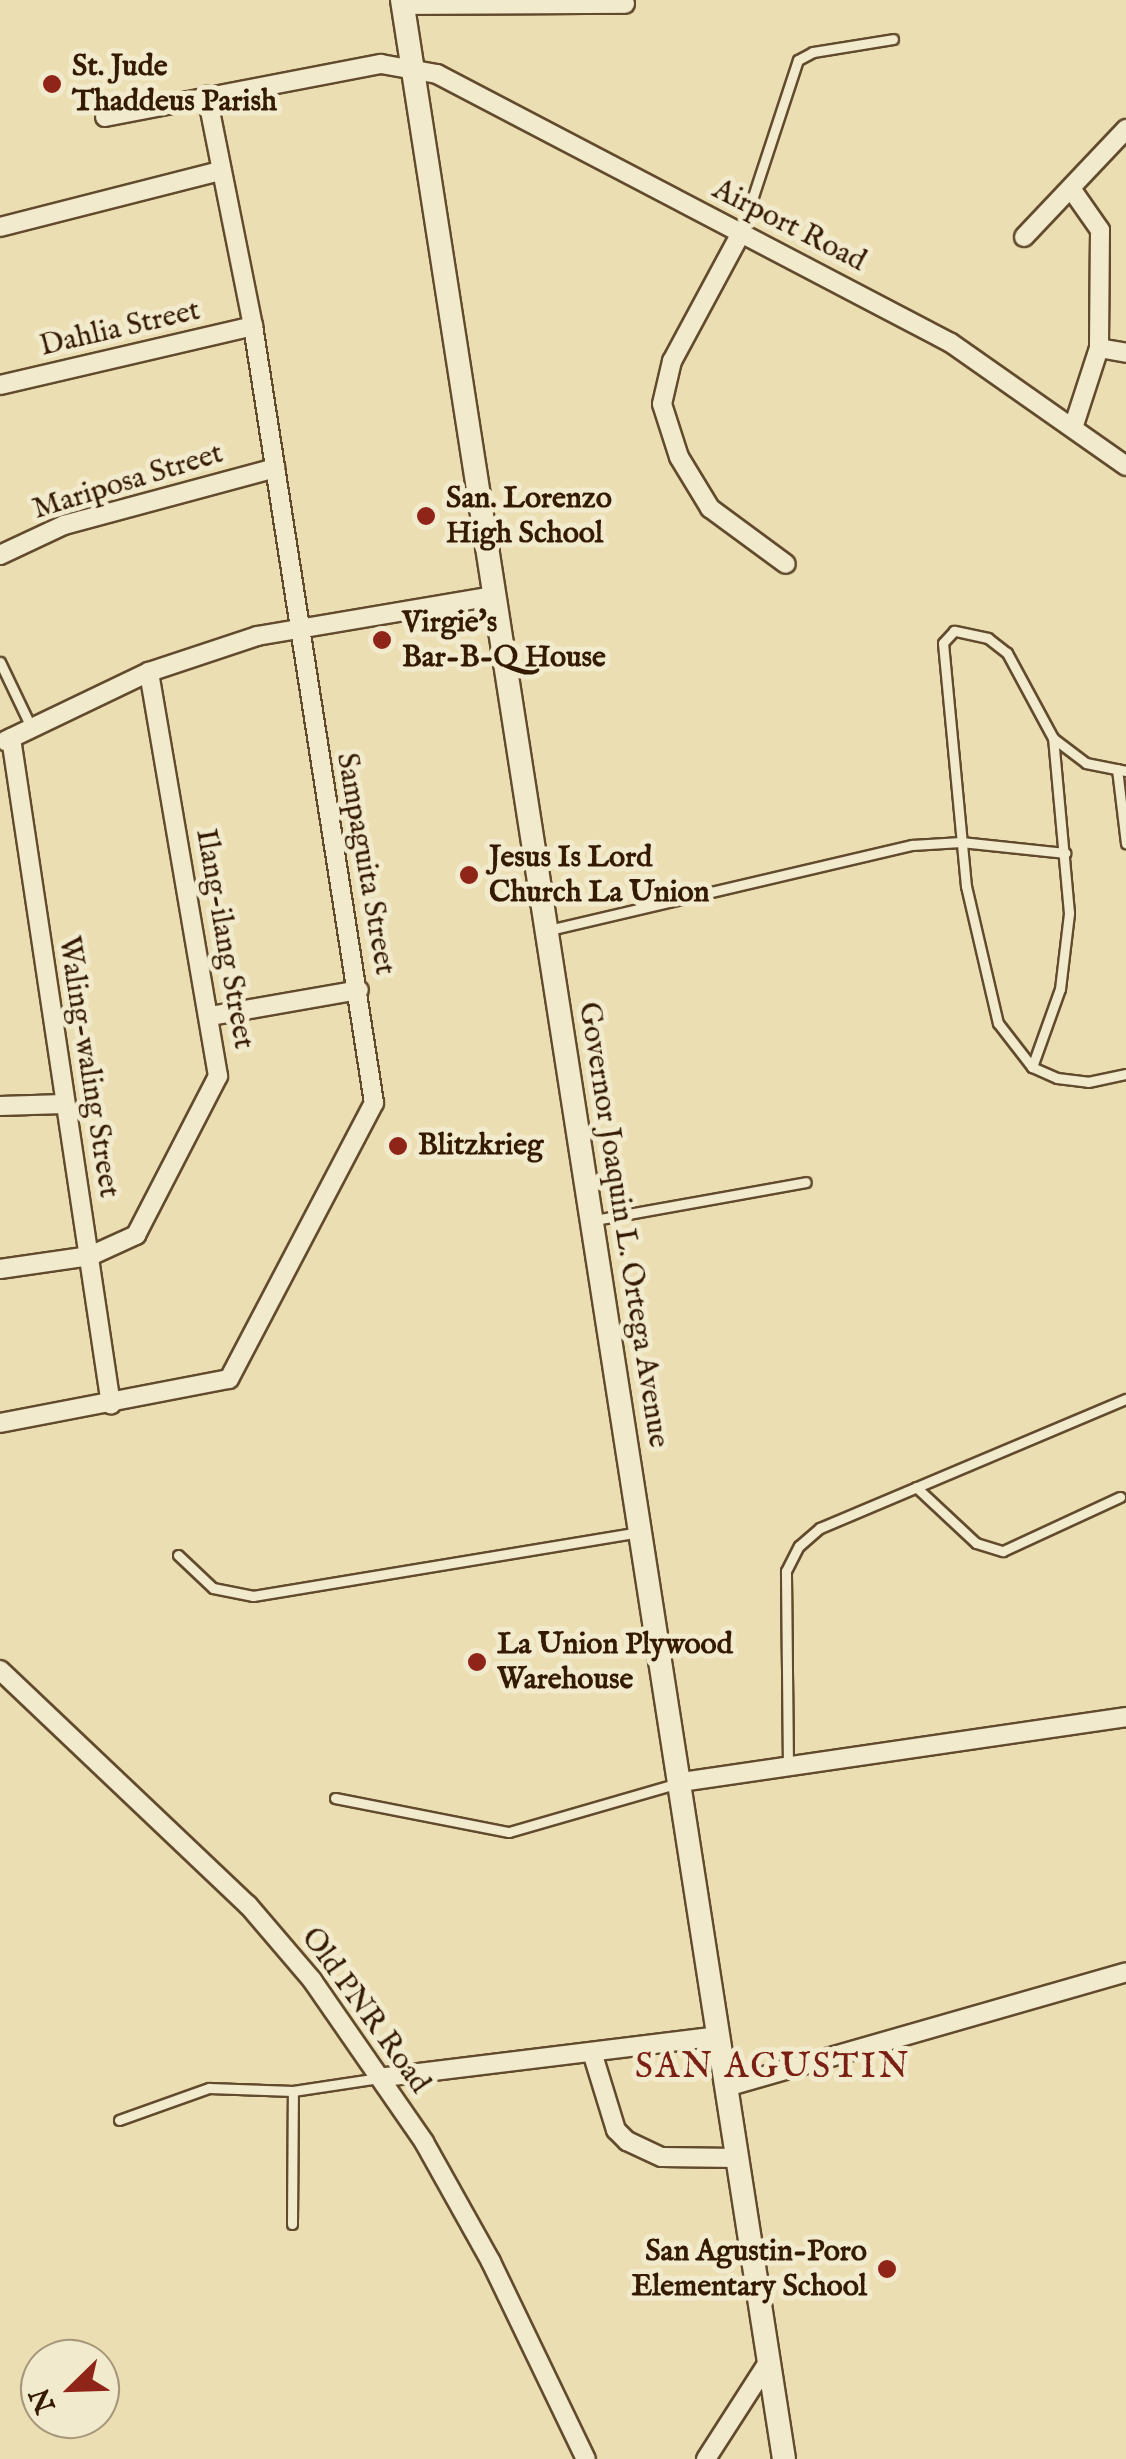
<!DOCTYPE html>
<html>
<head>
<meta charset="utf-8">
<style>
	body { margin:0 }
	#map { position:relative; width:1126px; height:2459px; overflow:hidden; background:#ebdeb2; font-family:"IM FELL English",serif }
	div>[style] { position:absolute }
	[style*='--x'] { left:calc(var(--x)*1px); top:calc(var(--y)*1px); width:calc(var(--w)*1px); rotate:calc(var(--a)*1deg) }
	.roads { filter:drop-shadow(2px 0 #624b2d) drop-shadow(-2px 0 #624b2d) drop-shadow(0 2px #624b2d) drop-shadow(0 -2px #624b2d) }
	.lane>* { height:9px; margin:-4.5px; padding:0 4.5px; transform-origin:4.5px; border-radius:4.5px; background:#f2eacd }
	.street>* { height:18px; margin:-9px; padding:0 9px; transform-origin:9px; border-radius:9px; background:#f2eacd }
	.secondary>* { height:22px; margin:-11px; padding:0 11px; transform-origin:11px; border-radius:11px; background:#f2eacd }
	.dots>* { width:28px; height:28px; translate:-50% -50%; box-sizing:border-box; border:5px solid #f2eacd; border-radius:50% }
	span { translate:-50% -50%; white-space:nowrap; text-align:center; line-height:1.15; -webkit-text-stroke:10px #f2eacd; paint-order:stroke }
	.poi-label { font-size:30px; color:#341a01; font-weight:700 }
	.left { translate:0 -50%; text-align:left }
	.right { translate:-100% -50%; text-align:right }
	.street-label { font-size:30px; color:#341a01 }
	.quarter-label { font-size:35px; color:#7a1f14; letter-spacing:2.5px }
	.north { position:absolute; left:20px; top:2339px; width:100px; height:100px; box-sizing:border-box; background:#f2eacd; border:2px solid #a6977b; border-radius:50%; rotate:247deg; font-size:28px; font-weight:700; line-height:40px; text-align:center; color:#341a01 }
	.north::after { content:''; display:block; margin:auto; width:35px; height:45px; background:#8f2418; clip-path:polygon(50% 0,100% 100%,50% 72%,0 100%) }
</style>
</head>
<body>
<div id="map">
	<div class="roads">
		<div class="lane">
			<div style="--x:741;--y:233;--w:182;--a:-71.8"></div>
			<div style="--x:798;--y:60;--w:17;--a:-28"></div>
			<div style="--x:813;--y:52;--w:81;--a:-9.2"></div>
			<div style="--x:0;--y:662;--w:72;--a:64.5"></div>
			<div style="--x:1117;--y:769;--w:75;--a:83.1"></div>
			<div style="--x:1126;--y:771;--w:41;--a:-168.7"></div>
			<div style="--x:1086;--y:763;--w:41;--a:-142.9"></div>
			<div style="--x:1053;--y:738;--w:97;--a:-118.4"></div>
			<div style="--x:1007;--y:653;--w:24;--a:-142"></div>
			<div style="--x:988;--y:638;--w:35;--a:-168"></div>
			<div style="--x:954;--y:631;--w:16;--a:133"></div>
			<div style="--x:943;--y:643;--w:244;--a:84.6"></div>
			<div style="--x:966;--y:886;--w:141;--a:76.9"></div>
			<div style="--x:998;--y:1023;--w:56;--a:52.3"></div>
			<div style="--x:1032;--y:1067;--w:27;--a:24"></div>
			<div style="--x:1057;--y:1078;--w:31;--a:7"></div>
			<div style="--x:1088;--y:1082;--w:39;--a:-12"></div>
			<div style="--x:549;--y:930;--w:373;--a:-13.2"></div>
			<div style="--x:912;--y:845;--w:49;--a:-3.5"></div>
			<div style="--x:961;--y:842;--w:105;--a:6"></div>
			<div style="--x:1032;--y:1067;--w:83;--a:-70.3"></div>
			<div style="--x:1060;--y:989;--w:77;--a:-83.2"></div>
			<div style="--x:1069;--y:913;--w:176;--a:-95.2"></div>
			<div style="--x:595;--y:1220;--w:214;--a:-10.2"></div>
			<div style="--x:916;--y:1487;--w:82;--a:43"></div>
			<div style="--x:976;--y:1543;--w:28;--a:17"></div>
			<div style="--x:1003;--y:1551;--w:129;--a:-24.8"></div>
			<div style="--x:178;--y:1555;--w:48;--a:43.3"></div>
			<div style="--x:213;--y:1588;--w:41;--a:11.3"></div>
			<div style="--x:253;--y:1596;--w:392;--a:-9.4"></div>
			<div style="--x:788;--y:1766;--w:195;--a:-90.6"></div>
			<div style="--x:786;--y:1571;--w:28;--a:-63"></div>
			<div style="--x:799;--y:1546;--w:28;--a:-41"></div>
			<div style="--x:820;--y:1528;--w:332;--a:-22.9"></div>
			<div style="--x:335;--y:1798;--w:177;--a:11.1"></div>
			<div style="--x:509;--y:1832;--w:177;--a:-16.1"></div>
			<div style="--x:119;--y:2120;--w:96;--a:-19.6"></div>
			<div style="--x:209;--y:2088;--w:84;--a:2"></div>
			<div style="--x:293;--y:2091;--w:87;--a:-8.6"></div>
			<div style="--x:292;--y:2224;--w:133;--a:-89.6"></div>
		</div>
		<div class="street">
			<div style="--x:402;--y:5;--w:223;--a:-0.3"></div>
			<div style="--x:105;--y:117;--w:281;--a:-10.9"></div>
			<div style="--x:381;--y:64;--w:57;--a:10.1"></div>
			<div style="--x:437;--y:74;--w:580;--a:27.63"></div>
			<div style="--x:951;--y:343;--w:214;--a:35.1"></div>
			<div style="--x:1072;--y:190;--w:49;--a:55"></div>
			<div style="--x:1100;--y:230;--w:118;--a:90.5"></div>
			<div style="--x:1099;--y:348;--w:84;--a:108"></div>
			<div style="--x:0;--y:227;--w:227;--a:-14.3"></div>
			<div style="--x:741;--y:233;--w:145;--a:118.3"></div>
			<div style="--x:672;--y:361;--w:44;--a:103.1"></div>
			<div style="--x:662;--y:404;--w:56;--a:72.2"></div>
			<div style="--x:679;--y:457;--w:60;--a:58.7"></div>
			<div style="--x:710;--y:508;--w:94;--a:36.4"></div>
			<div style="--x:1024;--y:237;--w:149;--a:-46.6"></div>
			<div style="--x:1099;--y:348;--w:27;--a:10"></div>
			<div style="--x:0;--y:385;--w:260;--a:-13.1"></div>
			<div style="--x:0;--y:555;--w:71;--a:-25.1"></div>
			<div style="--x:64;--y:525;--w:219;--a:-15.1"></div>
			<div style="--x:11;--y:738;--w:674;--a:81.47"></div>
			<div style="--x:5;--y:741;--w:160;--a:-25.6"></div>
			<div style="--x:149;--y:672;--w:114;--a:-18.4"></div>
			<div style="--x:257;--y:636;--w:239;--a:-9.6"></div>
			<div style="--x:210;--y:1016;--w:151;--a:-9.9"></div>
			<div style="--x:0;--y:1106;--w:64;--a:-1.8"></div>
			<div style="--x:0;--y:1269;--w:91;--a:-8.2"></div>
			<div style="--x:90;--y:1256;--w:51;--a:-24.5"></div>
			<div style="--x:136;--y:1235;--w:179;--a:-62.7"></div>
			<div style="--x:218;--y:1076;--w:410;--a:-99.7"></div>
			<div style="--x:0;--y:1423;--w:233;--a:-10.9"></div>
			<div style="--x:229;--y:1379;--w:312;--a:-62.3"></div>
			<div style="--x:374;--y:1103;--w:786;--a:-98.85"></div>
			<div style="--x:253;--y:326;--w:235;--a:-101.3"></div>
			<div style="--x:0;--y:1670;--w:342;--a:43.5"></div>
			<div style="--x:248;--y:1905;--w:99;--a:49.5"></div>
			<div style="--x:312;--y:1980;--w:197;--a:55.3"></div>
			<div style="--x:424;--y:2142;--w:137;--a:60.8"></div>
			<div style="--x:491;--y:2262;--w:219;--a:64.3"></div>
			<div style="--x:681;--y:1782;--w:450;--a:-8.3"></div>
			<div style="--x:592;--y:2052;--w:82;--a:72.9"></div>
			<div style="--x:616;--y:2130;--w:16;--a:45"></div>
			<div style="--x:627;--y:2141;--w:38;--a:25"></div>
			<div style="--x:662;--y:2157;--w:75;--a:0.8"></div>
			<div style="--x:385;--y:2077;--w:336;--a:-7"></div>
			<div style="--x:726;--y:2087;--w:416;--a:-16"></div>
			<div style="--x:706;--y:2459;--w:117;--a:-57.3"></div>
		</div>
		<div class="secondary">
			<div style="--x:402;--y:0;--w:2488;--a:81.17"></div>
		</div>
	</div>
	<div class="dots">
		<div style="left:52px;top:84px;background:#8f2418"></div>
		<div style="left:426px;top:516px;background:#8f2418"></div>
		<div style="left:382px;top:640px;background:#8f2418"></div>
		<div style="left:469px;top:875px;background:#8f2418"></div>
		<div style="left:398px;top:1146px;background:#8f2418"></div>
		<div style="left:477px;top:1662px;background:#8f2418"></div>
		<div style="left:887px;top:2269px;background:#8f2418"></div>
	</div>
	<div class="poi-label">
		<span class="left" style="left:72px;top:84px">St. Jude<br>Thaddeus Parish</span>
		<span class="left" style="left:446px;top:516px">San. Lorenzo<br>High School</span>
		<span class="left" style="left:402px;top:640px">Virgie's<br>Bar-B-Q House</span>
		<span class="left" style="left:489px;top:875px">Jesus Is Lord<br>Church La Union</span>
		<span class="left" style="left:418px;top:1146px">Blitzkrieg</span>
		<span class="left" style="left:497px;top:1662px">La Union Plywood<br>Warehouse</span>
		<span class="right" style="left:867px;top:2269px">San Agustin-Poro<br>Elementary School</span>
	</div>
	<div class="street-label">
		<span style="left:789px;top:226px;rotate:27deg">Airport Road</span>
		<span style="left:120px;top:329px;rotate:-13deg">Dahlia Street</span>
		<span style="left:128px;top:482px;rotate:-17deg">Mariposa Street</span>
		<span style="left:365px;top:864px;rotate:80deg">Sampaguita Street</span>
		<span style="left:224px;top:939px;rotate:80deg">Ilang-ilang Street</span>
		<span style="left:88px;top:1067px;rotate:81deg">Waling-waling Street</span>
		<span style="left:623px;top:1225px;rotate:81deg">Governor Joaquin L. Ortega Avenue</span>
		<span style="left:365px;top:2011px;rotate:54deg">Old PNR Road</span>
	</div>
	<div class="quarter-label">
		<span style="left:773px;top:2068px">SAN AGUSTIN</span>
	</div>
	<div class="north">N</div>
</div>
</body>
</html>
